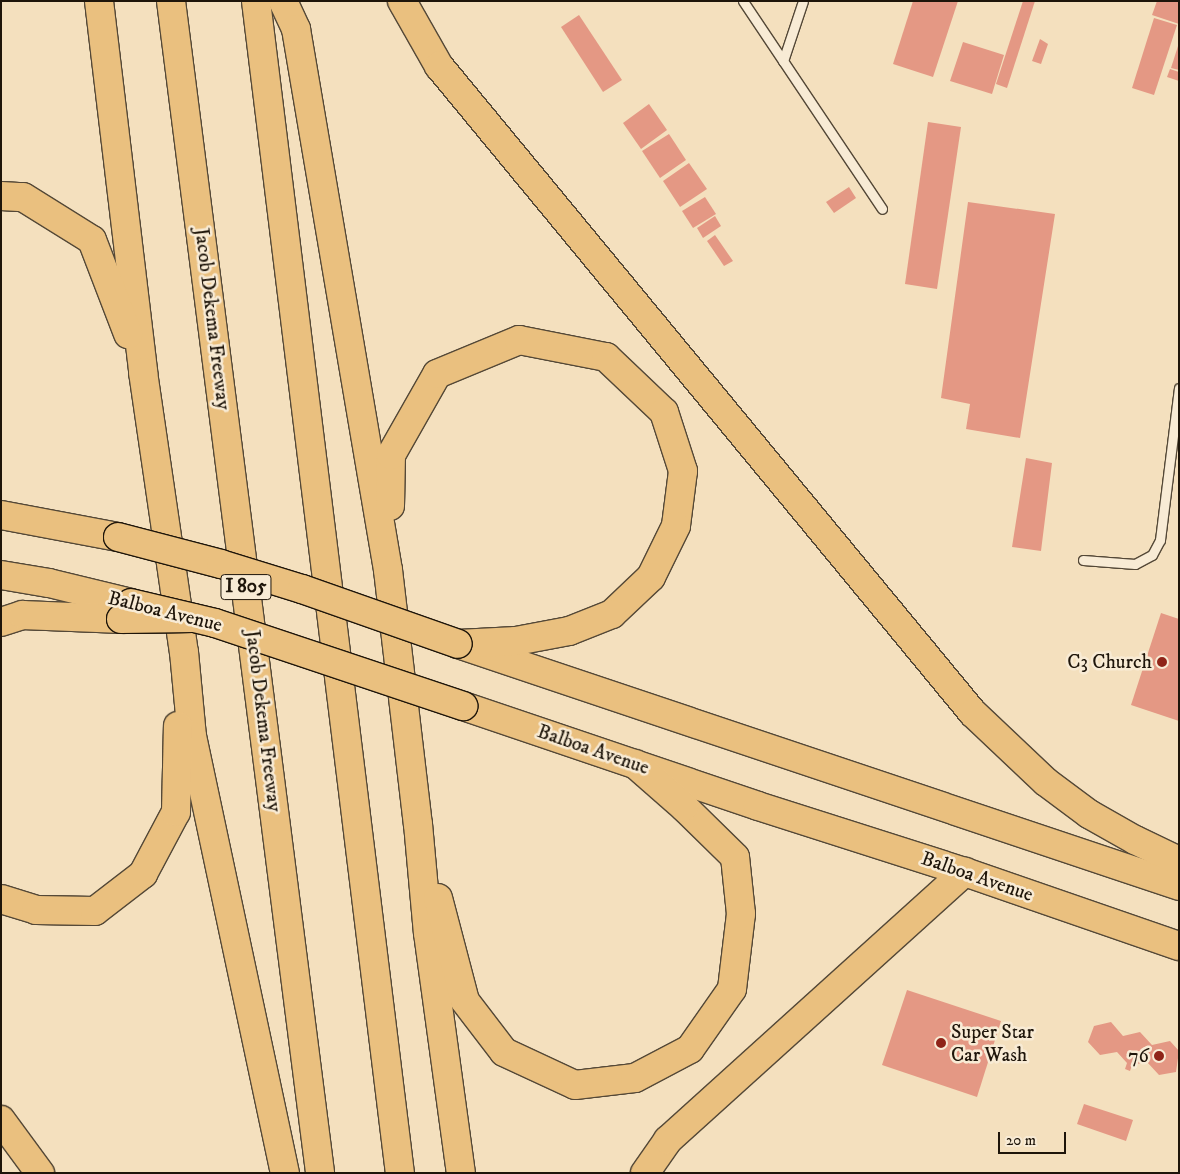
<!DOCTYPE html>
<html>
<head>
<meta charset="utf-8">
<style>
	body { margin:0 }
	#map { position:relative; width:1180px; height:1174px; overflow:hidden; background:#f4e0be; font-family:"IM FELL DW Pica",serif }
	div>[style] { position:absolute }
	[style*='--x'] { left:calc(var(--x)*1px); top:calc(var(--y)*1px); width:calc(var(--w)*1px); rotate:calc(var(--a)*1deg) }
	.building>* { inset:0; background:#e49884 }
	.roads { filter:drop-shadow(1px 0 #544837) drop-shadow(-1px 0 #544837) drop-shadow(0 1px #544837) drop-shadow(0 -1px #544837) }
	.service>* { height:9px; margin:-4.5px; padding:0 4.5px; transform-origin:4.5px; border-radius:4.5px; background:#f8ebd5 }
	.primary>* { height:28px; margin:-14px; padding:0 14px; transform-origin:14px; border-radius:14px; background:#eac07f }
	.motorway>* { height:28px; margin:-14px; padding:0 14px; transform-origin:14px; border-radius:14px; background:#eac07f }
	.bridges { filter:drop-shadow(1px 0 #1e150a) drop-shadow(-1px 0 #1e150a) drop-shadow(0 1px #1e150a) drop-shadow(0 -1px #1e150a) }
	.primary-bridge>* { height:28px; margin:-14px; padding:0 14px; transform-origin:14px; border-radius:14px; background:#eac07f }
	.motorway-bridge>* { height:28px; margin:-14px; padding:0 14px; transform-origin:14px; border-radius:14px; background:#eac07f }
	.dots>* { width:14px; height:14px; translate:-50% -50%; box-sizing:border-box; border:2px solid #f8ebd5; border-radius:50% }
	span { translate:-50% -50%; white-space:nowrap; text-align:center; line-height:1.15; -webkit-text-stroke:5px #f8ebd5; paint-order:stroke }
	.shield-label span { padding:1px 4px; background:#f8ebd5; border:1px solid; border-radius:4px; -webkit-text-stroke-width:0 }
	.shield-label { font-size:19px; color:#1e150a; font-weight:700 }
	.street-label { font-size:20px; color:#1e150a }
	.poi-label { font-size:20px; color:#1e150a }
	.right { translate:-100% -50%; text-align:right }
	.left { translate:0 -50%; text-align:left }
	.frame { position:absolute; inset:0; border:2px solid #1e150a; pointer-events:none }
	.scale { position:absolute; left:998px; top:1132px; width:68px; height:22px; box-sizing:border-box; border:2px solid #1e150a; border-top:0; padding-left:6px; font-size:15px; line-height:18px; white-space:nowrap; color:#1e150a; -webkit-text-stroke:4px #f8ebd5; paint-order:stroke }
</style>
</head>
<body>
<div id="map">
	<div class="building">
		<div style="clip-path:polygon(913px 1px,958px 1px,933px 77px,893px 64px)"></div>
		<div style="clip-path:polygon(1023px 1px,1035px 1px,1007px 88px,996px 84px)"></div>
		<div style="clip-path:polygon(1157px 1px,1179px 1px,1179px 24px,1152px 15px)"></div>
		<div style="clip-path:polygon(579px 15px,622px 80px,603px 92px,561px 27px)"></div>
		<div style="clip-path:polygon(1154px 18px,1177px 25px,1154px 95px,1132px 88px)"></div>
		<div style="clip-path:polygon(1040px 39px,1048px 44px,1041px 64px,1032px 61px)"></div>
		<div style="clip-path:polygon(963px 42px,1004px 55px,992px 94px,950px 81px)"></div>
		<div style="clip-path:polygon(1178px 46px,1179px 46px,1179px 70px,1171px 68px)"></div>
		<div style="clip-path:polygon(1170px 69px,1179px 72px,1179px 81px,1167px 77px)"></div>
		<div style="clip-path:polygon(649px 104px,667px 130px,641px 149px,623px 123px)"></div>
		<div style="clip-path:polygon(928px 122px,961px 127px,937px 289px,905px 284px)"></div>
		<div style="clip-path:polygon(669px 134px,686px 160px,660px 178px,642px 151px)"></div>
		<div style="clip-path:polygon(689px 163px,707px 189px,680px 207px,663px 181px)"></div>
		<div style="clip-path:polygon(849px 187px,856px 198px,834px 213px,826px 202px)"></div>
		<div style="clip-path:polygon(705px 197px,716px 214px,693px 228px,682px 211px)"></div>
		<div style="clip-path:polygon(968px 202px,1055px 214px,1020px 438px,966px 429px,970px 404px,941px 398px)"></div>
		<div style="clip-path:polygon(715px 216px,721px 226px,703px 238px,697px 228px)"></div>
		<div style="clip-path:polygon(715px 235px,733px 261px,724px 266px,707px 241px)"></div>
		<div style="clip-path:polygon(1026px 458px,1052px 463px,1041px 551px,1012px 547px)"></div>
		<div style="clip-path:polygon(1161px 613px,1179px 619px,1179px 721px,1131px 705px)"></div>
		<div style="clip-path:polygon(907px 990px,1001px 1021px,977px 1097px,882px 1065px)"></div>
		<div style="clip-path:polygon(1111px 1022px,1123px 1036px,1140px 1032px,1152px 1045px,1170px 1041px,1179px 1051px,1176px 1072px,1159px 1075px,1147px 1062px,1132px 1065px,1130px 1071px,1125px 1069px,1127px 1063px,1117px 1052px,1100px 1055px,1088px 1042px,1094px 1026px)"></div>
		<div style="clip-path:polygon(1084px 1104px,1133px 1120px,1126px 1141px,1077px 1124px)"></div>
	</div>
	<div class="roads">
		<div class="service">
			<div style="--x:743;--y:1;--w:250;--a:56.2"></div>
			<div style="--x:783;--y:61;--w:63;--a:-71.6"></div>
			<div style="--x:1083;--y:560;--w:52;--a:4.4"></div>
			<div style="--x:1135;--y:564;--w:19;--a:-28"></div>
			<div style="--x:1152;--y:555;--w:17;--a:-62"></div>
			<div style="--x:1160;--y:540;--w:153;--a:-82.9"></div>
		</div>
		<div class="primary">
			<div style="--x:1;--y:515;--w:119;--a:10.6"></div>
			<div style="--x:1;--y:575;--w:49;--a:9.5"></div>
			<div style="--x:49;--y:583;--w:84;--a:13.7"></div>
			<div style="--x:458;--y:644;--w:761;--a:18.55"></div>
			<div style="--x:463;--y:706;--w:311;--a:18.7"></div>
			<div style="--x:758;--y:806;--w:217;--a:17.7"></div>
			<div style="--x:965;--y:872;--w:226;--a:19.1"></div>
		</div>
		<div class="motorway">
			<div style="--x:99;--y:1;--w:374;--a:83.2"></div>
			<div style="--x:143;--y:372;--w:283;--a:81.7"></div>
			<div style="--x:184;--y:652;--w:84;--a:84.6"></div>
			<div style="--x:192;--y:736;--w:447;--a:78"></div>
			<div style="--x:171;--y:1;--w:1181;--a:82.75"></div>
			<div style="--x:256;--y:1;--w:1181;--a:83"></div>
			<div style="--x:283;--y:1;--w:31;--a:65"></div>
			<div style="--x:296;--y:29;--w:549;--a:80.35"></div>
			<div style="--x:388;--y:570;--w:256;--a:83.3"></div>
			<div style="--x:418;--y:824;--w:109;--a:84.8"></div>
			<div style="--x:428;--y:933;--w:242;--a:82.2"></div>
			<div style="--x:402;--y:1;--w:75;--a:60.4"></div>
			<div style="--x:439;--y:66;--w:839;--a:50.47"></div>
			<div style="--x:973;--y:713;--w:100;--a:43.4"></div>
			<div style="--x:1046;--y:782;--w:54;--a:36.7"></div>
			<div style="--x:1089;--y:814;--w:53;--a:29.5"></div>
			<div style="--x:1135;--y:840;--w:49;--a:25.5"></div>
			<div style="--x:1;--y:196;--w:22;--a:3"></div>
			<div style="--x:23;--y:197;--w:81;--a:31.9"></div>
			<div style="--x:92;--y:240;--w:101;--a:69"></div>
			<div style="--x:390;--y:506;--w:51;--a:-88.9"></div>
			<div style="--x:391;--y:455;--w:93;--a:-60.4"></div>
			<div style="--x:437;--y:374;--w:89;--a:-22.5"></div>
			<div style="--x:519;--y:340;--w:89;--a:11.1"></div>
			<div style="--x:606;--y:357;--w:80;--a:43.5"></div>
			<div style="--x:664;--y:412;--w:62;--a:72.1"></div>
			<div style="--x:683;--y:471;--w:55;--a:97.3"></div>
			<div style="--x:676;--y:526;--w:57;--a:116.1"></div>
			<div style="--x:651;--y:577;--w:54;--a:136.5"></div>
			<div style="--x:612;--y:614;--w:46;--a:158.4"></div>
			<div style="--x:569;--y:631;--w:54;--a:169.3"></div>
			<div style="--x:516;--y:641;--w:58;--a:177"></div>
			<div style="--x:1;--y:622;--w:23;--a:-18"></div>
			<div style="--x:23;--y:615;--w:98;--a:2.3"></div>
			<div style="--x:438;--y:898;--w:106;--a:75.3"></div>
			<div style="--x:465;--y:1001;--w:64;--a:52.6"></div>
			<div style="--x:504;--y:1052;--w:78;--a:24.9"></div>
			<div style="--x:575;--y:1085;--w:60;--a:-6.7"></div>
			<div style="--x:635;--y:1078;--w:62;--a:-27.8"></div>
			<div style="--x:690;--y:1049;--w:73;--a:-55"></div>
			<div style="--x:732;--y:989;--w:76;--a:-83.2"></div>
			<div style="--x:741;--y:914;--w:57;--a:-96"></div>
			<div style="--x:735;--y:857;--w:71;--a:-135.6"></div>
			<div style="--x:684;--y:807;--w:65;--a:-138.7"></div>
			<div style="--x:1;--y:899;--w:37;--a:17"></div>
			<div style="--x:36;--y:910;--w:59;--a:1"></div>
			<div style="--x:95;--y:911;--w:61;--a:-37.6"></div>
			<div style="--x:143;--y:874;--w:70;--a:-62"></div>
			<div style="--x:176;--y:812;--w:86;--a:-88.7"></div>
			<div style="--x:1;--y:1120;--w:66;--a:53.7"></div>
			<div style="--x:645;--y:1173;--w:40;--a:-55.1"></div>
			<div style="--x:668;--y:1140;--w:400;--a:-42.1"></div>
		</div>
	</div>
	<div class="bridges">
		<div class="primary-bridge">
			<div style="--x:118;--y:537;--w:106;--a:14.7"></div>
			<div style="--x:221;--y:564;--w:85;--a:17.2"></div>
			<div style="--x:302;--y:589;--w:165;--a:19.4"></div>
			<div style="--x:131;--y:603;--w:86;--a:13.4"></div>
			<div style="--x:215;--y:623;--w:262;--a:18.5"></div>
		</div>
		<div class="motorway-bridge">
			<div style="--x:121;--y:619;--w:72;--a:-0.8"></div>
		</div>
	</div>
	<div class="dots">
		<div style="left:1162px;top:662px;background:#8f2418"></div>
		<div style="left:941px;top:1043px;background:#8f2418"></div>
		<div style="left:1159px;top:1056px;background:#8f2418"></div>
	</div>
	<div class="shield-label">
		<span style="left:246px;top:587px">I 805</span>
	</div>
	<div class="street-label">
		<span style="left:212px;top:319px;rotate:83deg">Jacob Dekema Freeway</span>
		<span style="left:165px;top:612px;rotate:14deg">Balboa Avenue</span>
		<span style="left:263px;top:721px;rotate:83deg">Jacob Dekema Freeway</span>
		<span style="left:593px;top:750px;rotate:19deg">Balboa Avenue</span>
		<span style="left:977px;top:877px;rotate:19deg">Balboa Avenue</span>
	</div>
	<div class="poi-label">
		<span class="right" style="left:1152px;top:662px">C3 Church</span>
		<span class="left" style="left:951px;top:1044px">Super Star<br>Car Wash</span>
		<span class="right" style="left:1149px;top:1056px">76</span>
	</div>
	<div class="frame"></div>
	<div class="scale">20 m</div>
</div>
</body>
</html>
